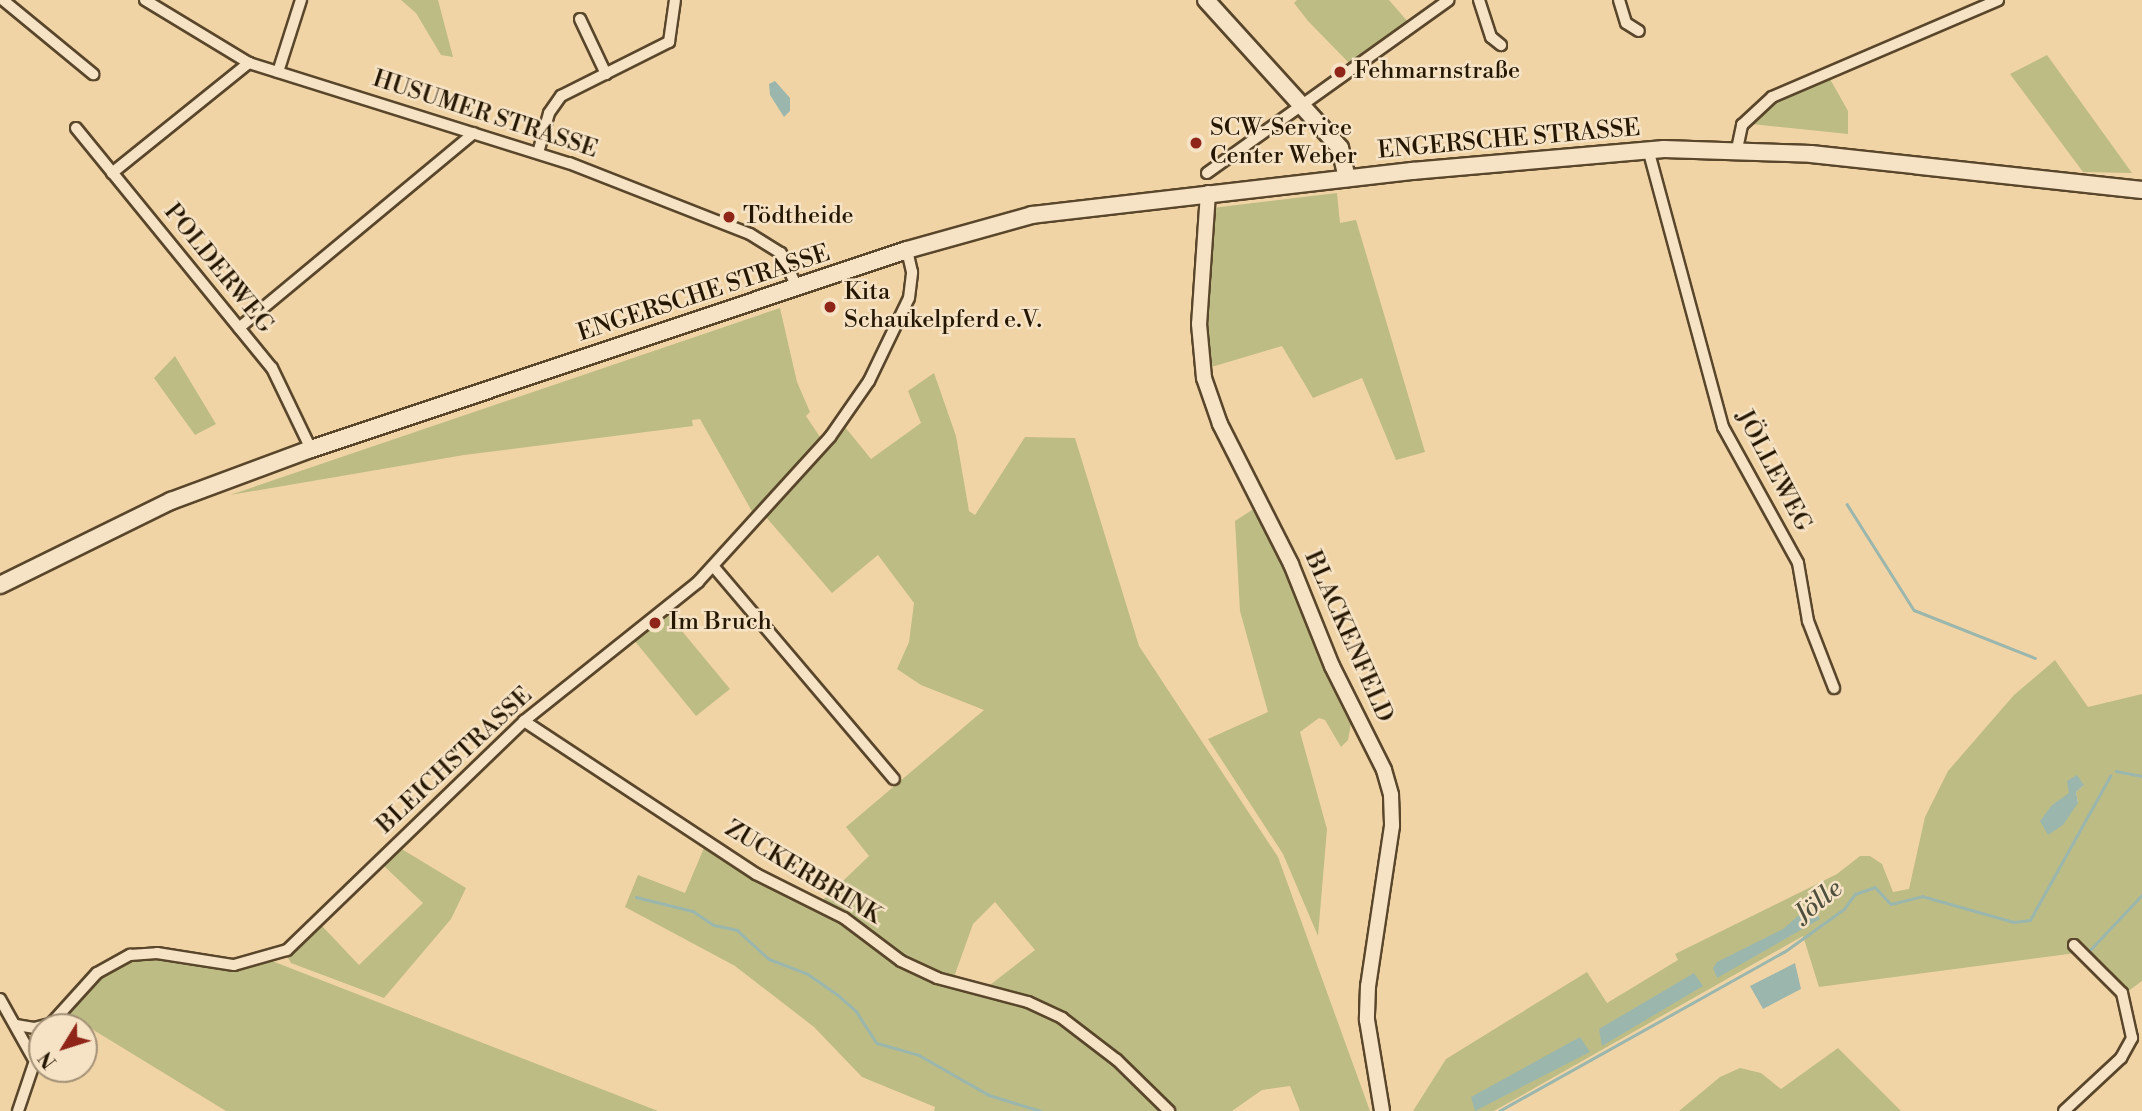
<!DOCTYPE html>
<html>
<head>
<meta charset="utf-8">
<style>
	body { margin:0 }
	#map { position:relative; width:2142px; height:1111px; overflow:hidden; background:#f1d4a6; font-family:"Libre Bodoni",serif }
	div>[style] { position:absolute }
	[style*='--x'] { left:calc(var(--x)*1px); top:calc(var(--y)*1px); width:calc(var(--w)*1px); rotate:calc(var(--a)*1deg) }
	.green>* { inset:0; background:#bdbc84 }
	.water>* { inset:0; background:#9bb7ad }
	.stream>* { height:2.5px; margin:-1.25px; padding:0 1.25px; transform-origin:1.25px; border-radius:1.25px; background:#9bb7ad }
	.roads { filter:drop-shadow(2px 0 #59462b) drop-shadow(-2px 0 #59462b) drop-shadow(0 2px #59462b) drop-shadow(0 -2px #59462b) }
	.minor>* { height:10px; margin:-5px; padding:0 5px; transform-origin:5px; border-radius:5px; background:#f6e3c5 }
	.tertiary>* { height:14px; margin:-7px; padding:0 7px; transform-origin:7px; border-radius:7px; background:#f6e3c5 }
	.secondary>* { height:16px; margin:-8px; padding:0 8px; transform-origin:8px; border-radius:8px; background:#f6e3c5 }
	.dots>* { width:19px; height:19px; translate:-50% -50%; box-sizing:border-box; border:4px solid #f6e3c5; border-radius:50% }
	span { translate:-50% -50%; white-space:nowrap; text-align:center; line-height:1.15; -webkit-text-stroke:5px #f6e3c5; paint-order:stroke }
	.poi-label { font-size:24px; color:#261702 }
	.left { translate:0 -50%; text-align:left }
	.street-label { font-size:24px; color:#261702 }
	.water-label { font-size:26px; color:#4f4f3e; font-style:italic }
	.north { position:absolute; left:28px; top:1013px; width:70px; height:70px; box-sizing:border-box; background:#f6e3c5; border:2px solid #a39177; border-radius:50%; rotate:232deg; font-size:19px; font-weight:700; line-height:28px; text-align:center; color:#261702 }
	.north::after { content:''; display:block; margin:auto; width:24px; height:32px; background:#8f2418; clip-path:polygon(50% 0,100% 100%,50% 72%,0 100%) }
</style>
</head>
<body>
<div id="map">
	<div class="green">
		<div style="clip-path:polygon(401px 0,438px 0,453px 57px,441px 55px,416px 13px)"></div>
		<div style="clip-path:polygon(1297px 0,1389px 0,1408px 22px,1350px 64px,1308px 21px,1294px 3px)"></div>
		<div style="clip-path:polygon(2047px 55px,2132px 173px,2083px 172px,2010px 74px)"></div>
		<div style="clip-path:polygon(1830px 79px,1848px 111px,1848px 134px,1752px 124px,1782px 99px)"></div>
		<div style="clip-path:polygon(1337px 193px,1340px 223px,1356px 220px,1425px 452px,1396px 460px,1362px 378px,1313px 398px,1282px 346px,1208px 368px,1204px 351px,1212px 208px)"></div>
		<div style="clip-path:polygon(780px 308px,797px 382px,810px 412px,806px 416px,820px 437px,754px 515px,700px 419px,692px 420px,693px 426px,464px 455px,230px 495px)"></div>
		<div style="clip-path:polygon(175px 356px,216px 424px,195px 435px,154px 378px)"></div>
		<div style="clip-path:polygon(evenodd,934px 373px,956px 436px,969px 511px,975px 515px,1025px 437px,1075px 438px,1139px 646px,1278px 857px,1370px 1111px,1300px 1111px,1290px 1086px,1262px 1090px,1232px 1111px,934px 1111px,935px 1107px,862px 1077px,814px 1027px,735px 966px,625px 907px,638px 875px,685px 893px,706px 843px,811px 905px,824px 899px,869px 856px,846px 827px,984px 710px,921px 685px,897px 669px,909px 642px,914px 603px,878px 555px,832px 593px,765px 516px,845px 427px,871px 459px,921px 423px,908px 391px,934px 373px,995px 902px,1035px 950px,986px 988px,954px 977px,973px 924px,995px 902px)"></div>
		<div style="clip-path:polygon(1255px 508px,1285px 566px,1351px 724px,1348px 740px,1341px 747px,1325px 720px,1319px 718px,1300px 732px,1327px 829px,1318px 936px,1283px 854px,1208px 739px,1268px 712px,1240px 611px,1235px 521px)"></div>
		<div style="clip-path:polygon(667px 613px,730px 689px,696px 716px,634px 640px)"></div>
		<div style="clip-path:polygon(evenodd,2055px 660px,2088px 707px,2142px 694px,2142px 981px,2127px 992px,2075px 941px,2076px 953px,1819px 987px,1803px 936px,1494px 1111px,1413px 1111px,1446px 1059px,1587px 972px,1607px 1003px,1678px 960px,1675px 954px,1837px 874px,1860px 856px,1870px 856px,1882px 864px,1893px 892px,1909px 889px,1925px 817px,1948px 771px,2014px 695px,2055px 660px,2084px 785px,2076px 792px,2078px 802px,2054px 830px,2052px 805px,2084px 785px)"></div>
		<div style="clip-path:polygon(400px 848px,466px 888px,451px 919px,384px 998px,291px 963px,287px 956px,321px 925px,359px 965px,423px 903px,383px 865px)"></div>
		<div style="clip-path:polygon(158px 956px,241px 969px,272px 961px,658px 1111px,226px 1111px,64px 1012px,94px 980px,129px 959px)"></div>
		<div style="clip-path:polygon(1838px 1048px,1901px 1111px,1679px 1111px,1720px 1077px,1740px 1068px,1761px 1073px,1781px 1089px)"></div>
	</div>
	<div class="water">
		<div style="clip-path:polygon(775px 81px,790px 98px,790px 111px,784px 117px,770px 95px,769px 84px)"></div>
		<div style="clip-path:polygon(2077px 775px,2084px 785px,2076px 792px,2078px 803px,2063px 825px,2048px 835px,2040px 821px,2052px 805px,2069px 793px,2067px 781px)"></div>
		<div style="clip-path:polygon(1816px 912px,1820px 919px,1717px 978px,1713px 968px,1717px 962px,1783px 929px,1798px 916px)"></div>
		<div style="clip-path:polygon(1795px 963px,1801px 989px,1763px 1009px,1750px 986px)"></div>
		<div style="clip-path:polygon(1694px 973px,1703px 986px,1602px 1046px,1599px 1029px)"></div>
		<div style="clip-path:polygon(1580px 1037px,1590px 1052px,1475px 1111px,1471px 1097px)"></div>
	</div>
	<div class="stream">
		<div style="--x:1847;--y:504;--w:125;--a:57.7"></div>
		<div style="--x:1914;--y:610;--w:130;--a:21.6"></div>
		<div style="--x:2116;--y:771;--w:26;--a:11"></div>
		<div style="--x:636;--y:897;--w:59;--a:13.8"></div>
		<div style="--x:693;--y:911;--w:25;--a:34"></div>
		<div style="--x:714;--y:925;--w:24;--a:12"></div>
		<div style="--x:737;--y:930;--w:43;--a:42.2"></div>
		<div style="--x:769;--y:959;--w:42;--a:21"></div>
		<div style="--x:808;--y:974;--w:38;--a:35"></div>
		<div style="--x:839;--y:996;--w:23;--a:41"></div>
		<div style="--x:856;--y:1011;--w:38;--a:57"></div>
		<div style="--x:877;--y:1043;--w:44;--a:15.9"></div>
		<div style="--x:919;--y:1055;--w:81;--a:29.7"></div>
		<div style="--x:989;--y:1095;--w:54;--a:17.1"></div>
		<div style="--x:2089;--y:951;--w:77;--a:-46.6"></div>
		<div style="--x:1499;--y:1111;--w:326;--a:-29.2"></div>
		<div style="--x:1784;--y:952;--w:74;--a:-35.6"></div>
		<div style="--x:1844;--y:909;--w:19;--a:-54"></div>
		<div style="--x:1855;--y:894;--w:21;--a:-19"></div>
		<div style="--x:1875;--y:887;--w:23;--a:47"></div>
		<div style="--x:1891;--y:904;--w:32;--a:-14"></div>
		<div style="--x:1922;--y:896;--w:96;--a:15.8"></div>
		<div style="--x:2014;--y:922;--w:16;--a:-7"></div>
		<div style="--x:2030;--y:920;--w:165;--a:-60.9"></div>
	</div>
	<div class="roads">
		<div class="minor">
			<div style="--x:3;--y:0;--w:117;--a:39.4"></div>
			<div style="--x:145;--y:0;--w:122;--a:31.2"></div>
			<div style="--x:249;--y:63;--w:335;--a:17.4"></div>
			<div style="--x:569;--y:163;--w:194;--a:21.4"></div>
			<div style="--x:750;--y:234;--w:36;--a:32"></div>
			<div style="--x:781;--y:253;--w:38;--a:65"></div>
			<div style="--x:1479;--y:0;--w:39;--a:72"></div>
			<div style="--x:1491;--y:37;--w:13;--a:39"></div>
			<div style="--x:1619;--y:0;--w:24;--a:73"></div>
			<div style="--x:1626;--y:23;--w:15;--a:32"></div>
			<div style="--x:580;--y:19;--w:61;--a:64.7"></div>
			<div style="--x:278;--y:72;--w:76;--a:-72.3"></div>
			<div style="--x:76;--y:128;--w:310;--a:50.8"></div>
			<div style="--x:272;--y:368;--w:90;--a:64.3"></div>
			<div style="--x:1648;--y:149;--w:288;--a:74.9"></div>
			<div style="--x:1723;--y:427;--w:155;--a:61.1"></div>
			<div style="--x:1798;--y:563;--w:59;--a:80.2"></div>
			<div style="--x:1808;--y:621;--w:72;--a:68.8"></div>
			<div style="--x:1737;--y:149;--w:25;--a:-78"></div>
			<div style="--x:1742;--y:125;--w:41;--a:-43"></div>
			<div style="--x:1772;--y:97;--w:246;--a:-23.2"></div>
			<div style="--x:538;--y:153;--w:41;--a:-74.6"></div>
			<div style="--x:549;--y:113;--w:21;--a:-55"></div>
			<div style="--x:561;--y:96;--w:121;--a:-26.6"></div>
			<div style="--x:669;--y:42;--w:42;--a:-81.9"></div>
			<div style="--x:112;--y:173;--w:176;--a:-38.8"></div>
			<div style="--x:1207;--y:173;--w:297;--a:-35.6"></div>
			<div style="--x:239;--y:328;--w:305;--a:-39.7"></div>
			<div style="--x:714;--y:567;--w:278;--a:49.7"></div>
			<div style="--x:524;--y:721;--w:278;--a:33.4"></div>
			<div style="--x:756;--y:874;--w:98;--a:26.6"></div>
			<div style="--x:844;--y:918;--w:71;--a:37"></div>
			<div style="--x:901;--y:961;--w:40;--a:25"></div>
			<div style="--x:937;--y:978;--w:94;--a:14.8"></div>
			<div style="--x:1028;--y:1002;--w:38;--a:25"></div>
			<div style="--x:1062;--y:1018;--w:69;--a:37.4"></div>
			<div style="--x:1117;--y:1060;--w:73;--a:44.4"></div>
			<div style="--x:0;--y:999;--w:68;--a:60.8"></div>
			<div style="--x:16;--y:1025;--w:18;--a:9"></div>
			<div style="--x:34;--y:1028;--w:16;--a:-14"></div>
			<div style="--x:48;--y:1027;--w:73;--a:-47.8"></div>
			<div style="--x:97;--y:973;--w:38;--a:-29"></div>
			<div style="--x:130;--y:955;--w:27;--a:-4"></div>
			<div style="--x:157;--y:953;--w:78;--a:8.9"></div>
			<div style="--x:234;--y:965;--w:55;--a:-15.8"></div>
			<div style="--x:287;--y:950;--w:330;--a:-44"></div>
			<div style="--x:524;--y:721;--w:223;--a:-38.6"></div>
			<div style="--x:698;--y:582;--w:196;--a:-47.7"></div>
			<div style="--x:830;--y:437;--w:68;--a:-55.1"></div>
			<div style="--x:869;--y:381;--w:92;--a:-64.3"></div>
			<div style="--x:909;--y:298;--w:26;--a:-83"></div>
			<div style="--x:912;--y:272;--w:23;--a:-103"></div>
			<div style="--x:18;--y:1111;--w:75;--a:-71.3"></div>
			<div style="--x:2064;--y:1111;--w:78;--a:-42.9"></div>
			<div style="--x:2121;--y:1058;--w:23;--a:-61"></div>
			<div style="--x:2132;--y:1038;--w:46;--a:-102.5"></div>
			<div style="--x:2122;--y:993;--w:68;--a:-135"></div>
		</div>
		<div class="tertiary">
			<div style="--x:1208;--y:193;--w:131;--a:93.9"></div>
			<div style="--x:1199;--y:324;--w:54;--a:84.7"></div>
			<div style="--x:1204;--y:378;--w:49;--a:70.8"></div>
			<div style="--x:1220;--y:424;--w:157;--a:63.1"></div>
			<div style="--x:1291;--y:564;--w:110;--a:68.1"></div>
			<div style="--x:1332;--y:666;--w:116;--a:63.4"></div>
			<div style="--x:1384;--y:770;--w:26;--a:74"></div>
			<div style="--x:1391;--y:795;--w:31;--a:88"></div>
			<div style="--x:1392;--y:826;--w:162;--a:98.5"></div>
			<div style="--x:1368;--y:986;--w:34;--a:92"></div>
			<div style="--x:1367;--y:1020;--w:92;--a:80.6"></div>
		</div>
		<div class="secondary">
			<div style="--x:1206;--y:0;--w:200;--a:47.8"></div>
			<div style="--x:1340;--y:148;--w:31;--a:77"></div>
			<div style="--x:0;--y:585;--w:191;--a:-26.2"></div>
			<div style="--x:171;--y:501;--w:149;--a:-20.4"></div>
			<div style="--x:311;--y:449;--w:628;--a:-18.46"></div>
			<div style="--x:907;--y:250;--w:130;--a:-15.6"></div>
			<div style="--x:1032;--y:215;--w:383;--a:-6.6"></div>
			<div style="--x:1412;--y:171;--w:253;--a:-5"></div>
			<div style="--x:1664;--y:149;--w:147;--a:1.9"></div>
			<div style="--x:1811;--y:154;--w:333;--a:6.2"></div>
		</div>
	</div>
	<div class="dots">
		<div style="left:1340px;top:72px;background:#8f2418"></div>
		<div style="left:1196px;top:143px;background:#8f2418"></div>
		<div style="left:729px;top:217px;background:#8f2418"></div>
		<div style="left:830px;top:307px;background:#8f2418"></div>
		<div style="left:655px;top:623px;background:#8f2418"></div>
	</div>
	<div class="poi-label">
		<span class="left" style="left:1354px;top:72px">Fehmarnstraße</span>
		<span class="left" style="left:1210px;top:143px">SCW-Service<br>Center Weber</span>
		<span class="left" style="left:743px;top:217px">Tödtheide</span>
		<span class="left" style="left:844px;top:307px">Kita<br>Schaukelpferd e.V.</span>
		<span class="left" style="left:669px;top:623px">Im Bruch</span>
	</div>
	<div class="street-label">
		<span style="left:485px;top:115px;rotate:18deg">HUSUMER STRASSE</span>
		<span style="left:1509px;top:140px;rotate:-5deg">ENGERSCHE STRASSE</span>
		<span style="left:218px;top:269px;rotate:51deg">POLDERWEG</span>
		<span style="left:704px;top:294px;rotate:-18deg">ENGERSCHE STRASSE</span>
		<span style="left:1773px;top:471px;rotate:62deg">JÖLLEWEG</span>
		<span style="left:1348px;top:637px;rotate:66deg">BLACKENFELD</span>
		<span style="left:455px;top:761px;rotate:-43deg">BLEICHSTRASSE</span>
		<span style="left:803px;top:873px;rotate:31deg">ZUCKERBRINK</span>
	</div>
	<div class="water-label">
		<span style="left:1819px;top:902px;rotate:-39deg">Jölle</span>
	</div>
	<div class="north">N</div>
</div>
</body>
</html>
